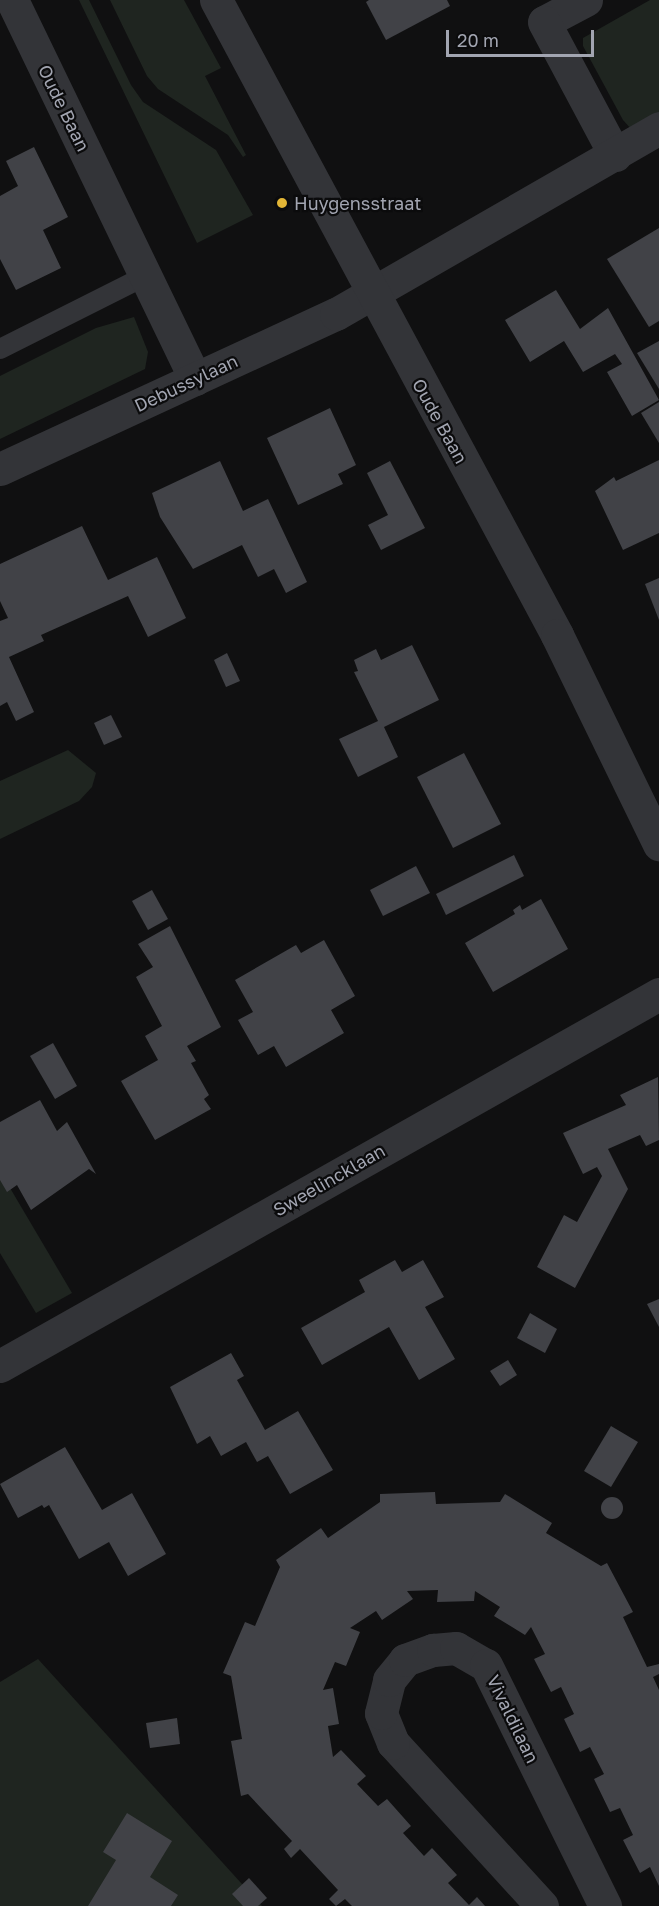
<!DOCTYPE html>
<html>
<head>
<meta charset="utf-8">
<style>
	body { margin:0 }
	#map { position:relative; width:659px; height:1906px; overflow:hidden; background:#101011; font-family:"Golos Text",sans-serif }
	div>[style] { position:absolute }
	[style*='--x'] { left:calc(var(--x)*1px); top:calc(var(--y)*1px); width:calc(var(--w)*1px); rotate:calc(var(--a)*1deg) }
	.green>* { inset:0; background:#1f2520 }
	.building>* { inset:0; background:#414247 }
	.round { border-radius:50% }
	.service>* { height:20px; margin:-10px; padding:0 10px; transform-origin:10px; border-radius:10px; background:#333438 }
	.minor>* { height:33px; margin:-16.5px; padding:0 16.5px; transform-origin:16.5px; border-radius:16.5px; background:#333438 }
	.tertiary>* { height:33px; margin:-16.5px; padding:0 16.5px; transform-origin:16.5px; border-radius:16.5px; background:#333438 }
	.dots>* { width:16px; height:16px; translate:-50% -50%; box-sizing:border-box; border:3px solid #0b0b0c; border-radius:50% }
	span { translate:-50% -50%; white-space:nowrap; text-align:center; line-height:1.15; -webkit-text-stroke:4.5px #0b0b0c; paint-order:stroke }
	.street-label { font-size:18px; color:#a2a5b1 }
	.poi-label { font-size:18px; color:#a2a5b1 }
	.left { translate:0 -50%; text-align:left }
	.scale { position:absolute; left:446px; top:30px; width:148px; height:27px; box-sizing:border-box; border:3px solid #a2a5b1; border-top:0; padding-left:8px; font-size:18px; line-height:21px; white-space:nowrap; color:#a2a5b1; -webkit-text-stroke:4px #0b0b0c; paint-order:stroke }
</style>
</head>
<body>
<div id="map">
	<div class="green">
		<div style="clip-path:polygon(79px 0,89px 0,131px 85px,143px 102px,216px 150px,253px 215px,197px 243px)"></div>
		<div style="clip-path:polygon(110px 0,184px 0,221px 68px,205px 76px,246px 155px,243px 157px,228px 135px,158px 89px,147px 76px)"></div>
		<div style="clip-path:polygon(650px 0,659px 0,659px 113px,632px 130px,623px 120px,583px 46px,583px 38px)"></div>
		<div style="clip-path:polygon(134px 317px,148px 352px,145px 369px,0 439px,0 376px,96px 328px)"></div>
		<div style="clip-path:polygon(68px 750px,96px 773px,92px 787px,79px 801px,0 839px,0 781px)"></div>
		<div style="clip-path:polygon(0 1171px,72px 1293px,36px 1313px,0 1253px)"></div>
		<div style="clip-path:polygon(38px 1659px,262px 1906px,0 1906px,0 1682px)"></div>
	</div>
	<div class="building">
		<div style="clip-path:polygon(369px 0,447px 0,450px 6px,386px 40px,366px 2px)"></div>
		<div style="clip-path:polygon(34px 147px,68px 217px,43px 230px,61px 268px,16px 290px,0 259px,0 196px,18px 186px,6px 161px)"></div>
		<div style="clip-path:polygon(659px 228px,659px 321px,649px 327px,607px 259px)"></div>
		<div style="clip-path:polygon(556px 290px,580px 329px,608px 308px,659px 400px,632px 416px,607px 372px,622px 364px,615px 354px,583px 372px,564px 341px,530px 362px,505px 320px)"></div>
		<div style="clip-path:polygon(659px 341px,659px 389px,637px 353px)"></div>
		<div style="clip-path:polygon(659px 402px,659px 443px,641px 413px)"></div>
		<div style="clip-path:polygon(330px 408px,356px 465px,338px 474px,343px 484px,298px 505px,267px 438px)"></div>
		<div style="clip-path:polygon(659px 460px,659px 533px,623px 550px,595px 491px,614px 477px,616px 481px)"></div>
		<div style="clip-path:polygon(220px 461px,243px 511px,268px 499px,307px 582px,286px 593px,274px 569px,258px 577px,242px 545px,193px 569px,160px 517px,152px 493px)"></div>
		<div style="clip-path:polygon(390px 461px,425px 528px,381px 550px,368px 525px,388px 515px,367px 473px)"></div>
		<div style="clip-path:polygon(82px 526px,108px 580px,157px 557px,186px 618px,148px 637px,128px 596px,41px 635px,44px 641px,9px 657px,34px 712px,16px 721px,7px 702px,0 706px,0 621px,8px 618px,0 601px,0 564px)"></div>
		<div style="clip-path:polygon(659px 578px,659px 620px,645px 584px)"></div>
		<div style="clip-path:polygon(412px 645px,439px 700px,384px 727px,398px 757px,358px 777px,339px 739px,378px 721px,354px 672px,358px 671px,354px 660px,376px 649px,381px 660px)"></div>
		<div style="clip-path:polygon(227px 653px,240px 681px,226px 687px,214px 660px)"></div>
		<div style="clip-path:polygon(111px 715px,122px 737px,104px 745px,94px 723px)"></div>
		<div style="clip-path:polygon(464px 753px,501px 824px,453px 848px,417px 777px)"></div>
		<div style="clip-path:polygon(514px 855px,524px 876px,446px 915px,436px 894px)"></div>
		<div style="clip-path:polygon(416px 866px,430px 893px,383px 916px,370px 890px)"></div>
		<div style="clip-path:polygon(152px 890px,168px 919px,148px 930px,132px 901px)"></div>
		<div style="clip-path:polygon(541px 899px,568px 949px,493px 992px,465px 943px,515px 914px,513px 910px,520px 905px,522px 910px)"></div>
		<div style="clip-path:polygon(170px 926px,221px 1027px,187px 1046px,196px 1061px,191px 1063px,209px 1095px,204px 1099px,211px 1109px,155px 1140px,121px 1081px,158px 1060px,145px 1036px,162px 1026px,136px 977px,153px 967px,138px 944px)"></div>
		<div style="clip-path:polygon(324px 940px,355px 996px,331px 1010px,344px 1033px,286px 1067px,274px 1046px,258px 1055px,238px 1020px,253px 1012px,235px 980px,296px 945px,301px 953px)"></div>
		<div style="clip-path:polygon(53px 1043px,77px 1086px,55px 1099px,30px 1056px)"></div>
		<div style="clip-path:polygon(658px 1077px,659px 1140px,646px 1146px,640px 1135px,608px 1149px,628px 1189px,575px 1288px,537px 1267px,564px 1215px,577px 1222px,602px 1176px,597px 1167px,583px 1174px,563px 1133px,626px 1105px,620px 1095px)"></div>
		<div style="clip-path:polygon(40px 1100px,57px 1131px,67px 1122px,96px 1174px,89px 1169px,31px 1210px,17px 1185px,7px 1192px,0 1180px,0 1122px)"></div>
		<div style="clip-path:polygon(395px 1260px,402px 1272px,423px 1260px,444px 1297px,425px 1307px,455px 1359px,419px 1380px,389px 1327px,322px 1365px,301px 1328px,365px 1292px,359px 1280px)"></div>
		<div style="clip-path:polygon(659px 1299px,659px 1327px,647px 1304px)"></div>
		<div style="clip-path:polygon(530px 1313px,557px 1329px,545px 1353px,517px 1338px)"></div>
		<div style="clip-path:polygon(231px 1353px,244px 1376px,237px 1380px,265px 1430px,298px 1411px,333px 1470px,290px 1494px,268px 1456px,257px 1462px,246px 1442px,221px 1456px,210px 1436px,197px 1444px,170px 1387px)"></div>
		<div style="clip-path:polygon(508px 1360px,517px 1375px,500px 1386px,490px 1371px)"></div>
		<div style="clip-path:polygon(611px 1426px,638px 1442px,611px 1487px,584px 1471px)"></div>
		<div style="clip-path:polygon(65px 1447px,102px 1510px,132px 1493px,166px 1554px,128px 1576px,109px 1542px,79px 1559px,49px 1505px,44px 1508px,42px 1505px,18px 1518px,0 1484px)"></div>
		<div style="clip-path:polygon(435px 1492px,436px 1504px,500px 1502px,505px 1494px,552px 1523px,546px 1533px,601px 1566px,607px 1563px,633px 1612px,623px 1617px,647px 1667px,659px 1664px,659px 1674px,653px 1677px,659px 1690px,659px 1886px,650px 1867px,640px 1873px,623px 1840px,633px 1835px,620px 1808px,610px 1812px,594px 1779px,604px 1774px,590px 1747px,580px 1752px,564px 1719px,574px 1714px,561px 1687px,551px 1692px,534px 1659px,545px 1654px,531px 1627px,525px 1635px,494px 1616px,500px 1607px,475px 1591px,474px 1601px,437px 1602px,438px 1590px,407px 1591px,413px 1599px,382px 1620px,376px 1611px,350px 1628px,360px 1632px,346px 1666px,335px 1662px,323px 1690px,333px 1688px,339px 1724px,328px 1726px,333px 1757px,341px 1750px,366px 1776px,357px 1784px,378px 1806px,387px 1799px,411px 1826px,403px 1833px,424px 1856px,432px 1848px,457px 1875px,448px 1883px,469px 1905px,477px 1897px,485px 1906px,352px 1906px,345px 1899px,336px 1906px,329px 1899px,338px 1890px,300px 1849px,291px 1858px,284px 1849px,292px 1841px,248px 1794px,241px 1796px,231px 1741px,242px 1739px,231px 1676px,223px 1673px,245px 1622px,255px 1626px,280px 1567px,276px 1560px,321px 1528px,328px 1538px,380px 1502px,380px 1494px)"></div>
		<div class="round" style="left:601px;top:1497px;width:22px;height:22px"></div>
		<div style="clip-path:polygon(177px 1718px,180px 1744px,150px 1748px,146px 1723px)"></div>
		<div style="clip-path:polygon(127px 1813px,172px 1841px,150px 1877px,178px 1895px,171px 1906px,88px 1906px,116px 1860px,103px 1852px)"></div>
		<div style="clip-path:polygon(249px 1878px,267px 1898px,258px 1906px,243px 1906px,232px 1894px)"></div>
	</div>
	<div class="service">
		<div style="--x:0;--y:349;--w:162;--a:-26.7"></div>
	</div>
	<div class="minor">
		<div style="--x:12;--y:0;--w:421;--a:64.2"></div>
		<div style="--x:586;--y:0;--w:47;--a:152.4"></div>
		<div style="--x:544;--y:22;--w:151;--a:61.9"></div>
		<div style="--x:0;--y:469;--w:370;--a:-24.8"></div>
		<div style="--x:336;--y:314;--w:373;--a:-29.9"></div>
		<div style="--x:0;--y:1366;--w:757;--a:-29.44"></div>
		<div style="--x:542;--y:1906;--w:221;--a:-132.4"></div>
		<div style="--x:393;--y:1743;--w:32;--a:-112"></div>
		<div style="--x:381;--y:1713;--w:34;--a:-76"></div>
		<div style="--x:389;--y:1680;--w:26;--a:-51"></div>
		<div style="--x:405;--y:1660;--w:30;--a:-20"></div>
		<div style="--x:433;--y:1650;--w:23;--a:-5"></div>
		<div style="--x:456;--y:1648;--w:34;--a:30"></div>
		<div style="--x:486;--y:1665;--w:269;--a:63.7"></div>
	</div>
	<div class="tertiary">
		<div style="--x:216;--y:0;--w:721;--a:61.76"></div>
		<div style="--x:557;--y:635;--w:233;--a:64"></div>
	</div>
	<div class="dots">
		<div style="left:282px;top:203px;background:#e3b636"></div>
	</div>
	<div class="street-label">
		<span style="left:64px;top:108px;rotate:64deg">Oude Baan</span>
		<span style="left:186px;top:383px;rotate:-25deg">Debussylaan</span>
		<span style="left:440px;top:421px;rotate:61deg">Oude Baan</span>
		<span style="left:329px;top:1180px;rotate:-30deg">Sweelincklaan</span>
		<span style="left:513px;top:1719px;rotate:64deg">Vivaldilaan</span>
	</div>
	<div class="poi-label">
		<span class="left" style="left:294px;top:203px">Huygensstraat</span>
	</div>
	<div class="scale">20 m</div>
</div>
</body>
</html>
